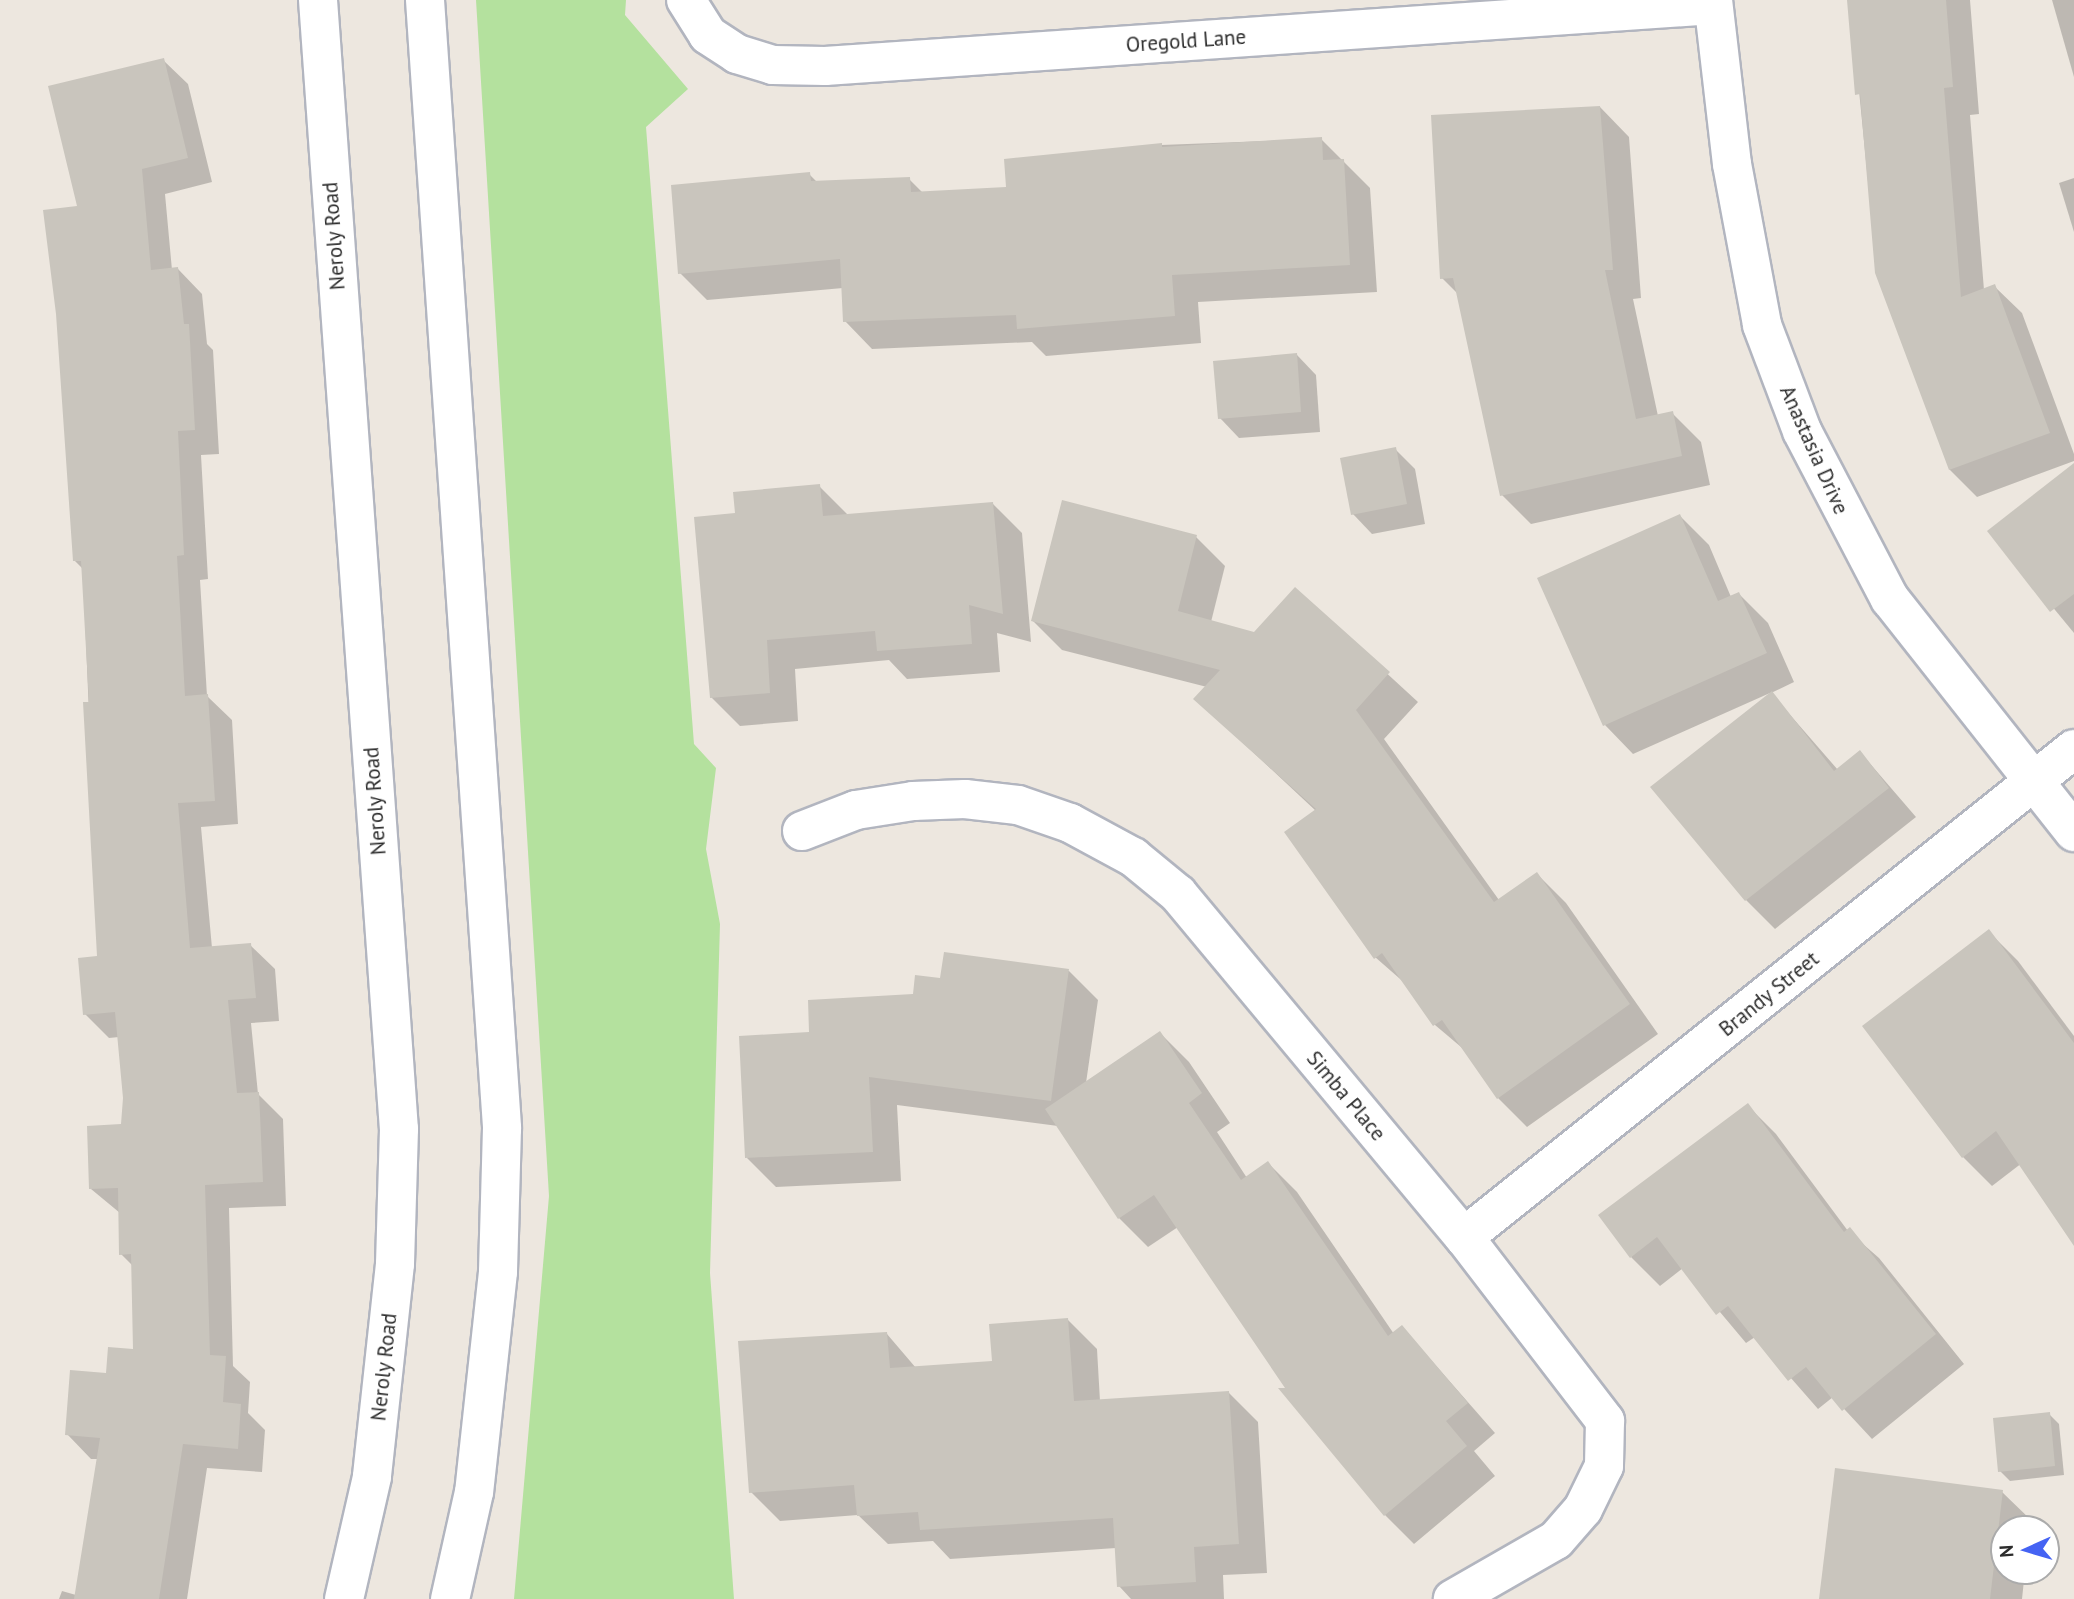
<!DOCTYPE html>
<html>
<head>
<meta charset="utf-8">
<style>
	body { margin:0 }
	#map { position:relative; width:2074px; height:1599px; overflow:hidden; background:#ede7df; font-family:"PT Sans",sans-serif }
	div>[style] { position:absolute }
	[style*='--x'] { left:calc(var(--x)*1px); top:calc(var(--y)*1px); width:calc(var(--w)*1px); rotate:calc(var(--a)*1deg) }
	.green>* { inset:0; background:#b4e19e }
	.shadow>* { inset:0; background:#0003 }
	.building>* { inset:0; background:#c9c5bd }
	.roads { filter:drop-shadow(2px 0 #b2b5bf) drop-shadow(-2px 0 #b2b5bf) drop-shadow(0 2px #b2b5bf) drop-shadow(0 -2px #b2b5bf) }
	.street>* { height:38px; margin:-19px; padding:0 19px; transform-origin:19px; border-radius:19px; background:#fff }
	.secondary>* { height:38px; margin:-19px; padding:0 19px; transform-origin:19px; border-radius:19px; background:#fff }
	span { translate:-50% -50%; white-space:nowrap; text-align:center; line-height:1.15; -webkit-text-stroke:5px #fff; paint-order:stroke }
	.street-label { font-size:21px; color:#2c2c2c }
	.north { position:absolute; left:1990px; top:1515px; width:70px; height:70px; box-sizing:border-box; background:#fff; border:2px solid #ababab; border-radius:50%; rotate:266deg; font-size:19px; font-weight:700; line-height:28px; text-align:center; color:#2c2c2c }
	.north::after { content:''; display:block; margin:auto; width:24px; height:32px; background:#4563f3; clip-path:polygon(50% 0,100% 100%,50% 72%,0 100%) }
</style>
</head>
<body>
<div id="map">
	<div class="green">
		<div style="clip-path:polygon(476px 0,626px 0,625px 15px,688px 89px,646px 127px,694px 744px,716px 768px,706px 849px,720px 924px,710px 1273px,734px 1599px,514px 1599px,549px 1196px)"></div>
	</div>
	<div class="shadow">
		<div style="clip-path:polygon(1850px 0,1970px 0,1979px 114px,1970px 115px,1984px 290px,1994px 286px,2022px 313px,2074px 454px,2074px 461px,1977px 497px,1950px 470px,1877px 272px)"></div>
		<div style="clip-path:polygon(2052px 0,2074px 0,2074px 77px)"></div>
		<div style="clip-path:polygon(163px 60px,188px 84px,212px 182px,165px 194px,172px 270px,178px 269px,202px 294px,207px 344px,213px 350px,219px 454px,201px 455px,208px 579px,200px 580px,207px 696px,232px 720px,238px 824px,201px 827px,212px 948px,250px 945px,275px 969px,279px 1021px,251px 1023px,258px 1094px,283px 1119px,286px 1206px,229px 1208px,233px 1366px,250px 1382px,248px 1413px,265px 1430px,262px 1472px,207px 1468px,187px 1599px,59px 1599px,62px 1591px,76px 1595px,99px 1459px,91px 1459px,67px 1434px,107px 1375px,135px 1351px,133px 1266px,121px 1254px,120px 1213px,91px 1189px,123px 1126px,125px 1098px,119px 1037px,109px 1038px,85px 1014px,99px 958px,83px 569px,74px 560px,79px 208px)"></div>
		<div style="clip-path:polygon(1600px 107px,1629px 137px,1641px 298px,1633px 299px,1658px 416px,1672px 413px,1701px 442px,1710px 485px,1531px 524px,1502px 495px,1458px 294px,1442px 278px)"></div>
		<div style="clip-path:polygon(1321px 139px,1370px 188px,1377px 292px,1198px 302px,1201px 343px,1046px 356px,1032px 342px,872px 349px,845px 321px,843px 288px,707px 300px,680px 273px,809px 174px,818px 183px,909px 179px,923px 193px,1008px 189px,1161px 145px)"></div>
		<div style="clip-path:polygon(2074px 178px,2074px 232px,2059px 183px)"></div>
		<div style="clip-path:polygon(1297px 355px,1316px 375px,1320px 432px,1239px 438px,1220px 418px)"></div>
		<div style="clip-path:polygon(1395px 449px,1415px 469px,1425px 524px,1372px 534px,1353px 514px)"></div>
		<div style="clip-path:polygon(2074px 465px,2074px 633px,1990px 531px)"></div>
		<div style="clip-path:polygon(819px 486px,849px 516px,993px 504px,1022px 533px,1031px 642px,997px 633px,1000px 672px,907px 679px,889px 660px,795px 669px,798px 721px,740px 726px,711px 697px,737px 515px)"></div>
		<div style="clip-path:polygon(1680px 516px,1709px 545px,1731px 597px,1739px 594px,1768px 623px,1794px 682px,1771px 693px,1838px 770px,1860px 752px,1916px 817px,1775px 929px,1746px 900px,1770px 693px,1633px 754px,1605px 725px)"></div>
		<div style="clip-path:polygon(1196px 537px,1225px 566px,1211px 622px,1255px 634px,1295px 589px,1418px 702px,1384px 739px,1499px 900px,1537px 874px,1566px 903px,1658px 1034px,1527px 1127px,1498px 1098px,1467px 1052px,1435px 1025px,1407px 985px,1375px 957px,1316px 811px,1196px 699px,1207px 687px,1062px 650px,1033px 621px)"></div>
		<div style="clip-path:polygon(1989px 932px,2018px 961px,2074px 1036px,2074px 1123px,1992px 1186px,1963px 1157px)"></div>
		<div style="clip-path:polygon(1069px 971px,1098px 1000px,1086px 1083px,1160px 1033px,1189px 1062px,1230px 1123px,1217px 1132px,1247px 1178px,1268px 1163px,1297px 1192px,1394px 1334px,1402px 1327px,1495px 1433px,1474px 1451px,1495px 1476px,1414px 1544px,1385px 1515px,1178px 1227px,1148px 1247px,1119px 1218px,1058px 1126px,897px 1105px,901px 1181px,776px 1187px,747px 1158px,811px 1034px,914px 996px,942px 980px)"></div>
		<div style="clip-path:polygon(1747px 1105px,1776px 1134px,1848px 1231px,1879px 1258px,1964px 1364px,1872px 1439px,1833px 1397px,1818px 1409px,1755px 1337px,1746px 1343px,1683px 1268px,1660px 1286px,1631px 1257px)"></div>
		<div style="clip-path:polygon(1068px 1320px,1097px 1349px,1100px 1401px,1229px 1393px,1258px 1422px,1267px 1573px,1223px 1575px,1224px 1599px,1131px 1599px,1119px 1586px,1116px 1548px,950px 1559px,933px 1541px,888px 1544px,858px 1515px,780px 1521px,751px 1492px,887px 1334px,916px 1368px,994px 1363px)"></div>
		<div style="clip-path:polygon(2049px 1414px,2059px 1424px,2064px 1475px,2010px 1481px,2000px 1471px)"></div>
		<div style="clip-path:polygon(2002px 1492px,2032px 1521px,2030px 1529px,2004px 1529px,2004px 1571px,2025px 1571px,2022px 1599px,1821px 1599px)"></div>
	</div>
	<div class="building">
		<div style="clip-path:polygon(1847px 0,1946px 0,1953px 87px,1944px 88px,1961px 297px,1995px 284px,2050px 433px,1949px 470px,1875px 273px,1860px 94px,1855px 95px)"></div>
		<div style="clip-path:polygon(164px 58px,188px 158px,142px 169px,151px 270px,178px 267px,184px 324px,189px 324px,195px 430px,178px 431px,184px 555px,177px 556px,185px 696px,208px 694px,215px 801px,178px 803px,190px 948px,251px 943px,256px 998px,228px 1000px,237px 1093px,259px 1092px,263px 1182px,205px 1185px,210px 1355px,226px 1356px,223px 1402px,241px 1404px,238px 1449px,183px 1444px,159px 1599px,74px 1599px,100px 1438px,65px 1435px,70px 1370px,106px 1373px,108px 1347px,133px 1349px,131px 1254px,119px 1255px,118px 1188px,89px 1189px,87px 1126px,121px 1124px,123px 1098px,115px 1012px,83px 1015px,78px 958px,97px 956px,83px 702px,89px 702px,81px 561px,73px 561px,56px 314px,43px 210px,77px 206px,48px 86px)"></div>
		<div style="clip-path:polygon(1600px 106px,1613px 270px,1605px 270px,1636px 419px,1673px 411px,1682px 456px,1500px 496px,1453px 278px,1440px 279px,1431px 115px)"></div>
		<div style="clip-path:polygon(1322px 137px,1323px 160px,1344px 159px,1350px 265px,1172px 275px,1175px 316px,1017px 329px,1016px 315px,843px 322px,840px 259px,678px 274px,671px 185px,810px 172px,811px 181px,910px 177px,911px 192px,1006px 187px,1004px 159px,1162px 143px,1162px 147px)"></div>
		<div style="clip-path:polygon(1297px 353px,1301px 412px,1218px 419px,1213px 361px)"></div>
		<div style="clip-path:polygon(1396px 447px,1407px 504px,1351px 515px,1340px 458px)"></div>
		<div style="clip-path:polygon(2074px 463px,2074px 594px,2050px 612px,1987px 531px)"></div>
		<div style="clip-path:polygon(820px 484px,823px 516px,993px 502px,1003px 614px,969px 605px,972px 644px,877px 651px,875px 631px,767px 640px,770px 693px,710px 698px,694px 517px,735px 513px,733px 492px)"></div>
		<div style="clip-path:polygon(1062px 500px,1197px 535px,1178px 611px,1254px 632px,1295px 587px,1390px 672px,1356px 710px,1494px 902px,1537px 872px,1630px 1004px,1497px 1099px,1442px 1020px,1433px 1026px,1382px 953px,1374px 959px,1284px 832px,1316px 809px,1193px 699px,1220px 670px,1031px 621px)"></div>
		<div style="clip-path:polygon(1680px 514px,1718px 601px,1739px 592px,1767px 653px,1603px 726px,1537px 578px)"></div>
		<div style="clip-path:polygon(1772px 691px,1834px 771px,1860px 750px,1889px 788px,1745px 901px,1650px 787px)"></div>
		<div style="clip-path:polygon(1989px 929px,2074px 1043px,2074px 1246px,1996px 1131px,1962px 1158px,1862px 1026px)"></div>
		<div style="clip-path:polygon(944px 952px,1069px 969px,1051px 1101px,869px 1077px,873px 1152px,745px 1158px,739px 1036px,809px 1032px,808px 1000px,913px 994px,915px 975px,940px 978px)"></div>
		<div style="clip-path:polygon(1160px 1031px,1202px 1093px,1189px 1103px,1241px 1180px,1268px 1161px,1388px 1336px,1402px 1325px,1468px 1403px,1446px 1421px,1467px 1446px,1384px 1516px,1278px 1388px,1285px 1388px,1154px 1195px,1118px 1219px,1045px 1109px)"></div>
		<div style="clip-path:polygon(1748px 1103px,1844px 1232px,1850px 1227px,1936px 1334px,1842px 1411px,1806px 1367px,1788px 1381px,1728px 1306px,1716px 1315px,1657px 1237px,1630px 1258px,1598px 1215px)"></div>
		<div style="clip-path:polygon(1068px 1318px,1074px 1401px,1229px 1391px,1239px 1544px,1194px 1547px,1196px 1582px,1117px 1587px,1113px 1518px,920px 1530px,918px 1512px,857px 1516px,854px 1485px,749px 1493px,738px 1341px,887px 1332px,890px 1368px,992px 1361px,989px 1324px)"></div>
		<div style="clip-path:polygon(2050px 1412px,2055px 1466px,1998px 1472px,1993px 1418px)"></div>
		<div style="clip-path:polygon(1835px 1468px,2003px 1490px,1990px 1599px,1819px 1599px)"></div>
	</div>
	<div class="roads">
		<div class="street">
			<div style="--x:686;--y:0;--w:41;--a:57.8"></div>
			<div style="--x:708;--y:35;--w:35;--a:33"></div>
			<div style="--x:737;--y:54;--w:38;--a:17"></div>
			<div style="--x:773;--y:65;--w:52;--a:1.1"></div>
			<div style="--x:825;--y:66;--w:890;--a:-3.93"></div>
			<div style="--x:1713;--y:0;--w:165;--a:83.4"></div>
			<div style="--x:1732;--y:164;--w:164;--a:79.4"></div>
			<div style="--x:1762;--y:325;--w:113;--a:69.3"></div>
			<div style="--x:1802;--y:431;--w:190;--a:62.4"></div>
			<div style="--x:1890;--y:599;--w:297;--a:51.7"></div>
			<div style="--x:802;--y:831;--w:58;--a:-21.3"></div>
			<div style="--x:856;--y:810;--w:58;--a:-9"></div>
			<div style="--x:913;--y:801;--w:52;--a:-2.2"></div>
			<div style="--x:965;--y:799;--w:53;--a:6.5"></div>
			<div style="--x:1018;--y:805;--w:55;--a:19.1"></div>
			<div style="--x:1070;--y:823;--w:72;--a:28.4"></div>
			<div style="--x:1133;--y:857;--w:58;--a:39.4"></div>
			<div style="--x:1178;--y:894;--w:447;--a:50.2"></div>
			<div style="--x:1464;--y:1237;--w:232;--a:52.5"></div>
			<div style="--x:1605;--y:1421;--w:45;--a:91.3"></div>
			<div style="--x:1604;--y:1466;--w:48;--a:116"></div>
			<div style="--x:1583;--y:1509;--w:41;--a:131.1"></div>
			<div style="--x:1556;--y:1540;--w:119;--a:150.2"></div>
			<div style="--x:1464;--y:1237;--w:781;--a:-38.66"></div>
		</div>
		<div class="secondary">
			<div style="--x:318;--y:0;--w:1132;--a:85.9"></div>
			<div style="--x:399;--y:1129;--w:135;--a:91.7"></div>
			<div style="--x:395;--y:1264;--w:214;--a:96.2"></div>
			<div style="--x:372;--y:1477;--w:125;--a:102.9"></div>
			<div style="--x:425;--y:0;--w:1131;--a:86.09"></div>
			<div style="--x:502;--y:1128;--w:144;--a:91.6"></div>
			<div style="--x:498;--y:1272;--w:221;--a:96.2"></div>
			<div style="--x:474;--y:1492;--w:110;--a:102.6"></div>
		</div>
	</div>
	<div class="street-label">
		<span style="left:1186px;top:41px;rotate:-4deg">Oregold Lane</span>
		<span style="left:334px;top:236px;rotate:-94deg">Neroly Road</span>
		<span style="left:1814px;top:450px;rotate:66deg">Anastasia Drive</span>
		<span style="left:375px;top:801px;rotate:-94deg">Neroly Road</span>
		<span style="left:1769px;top:994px;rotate:-39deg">Brandy Street</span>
		<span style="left:1346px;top:1096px;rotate:50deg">Simba Place</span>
		<span style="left:384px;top:1367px;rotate:-84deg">Neroly Road</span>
	</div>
	<div class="north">N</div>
</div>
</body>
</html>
